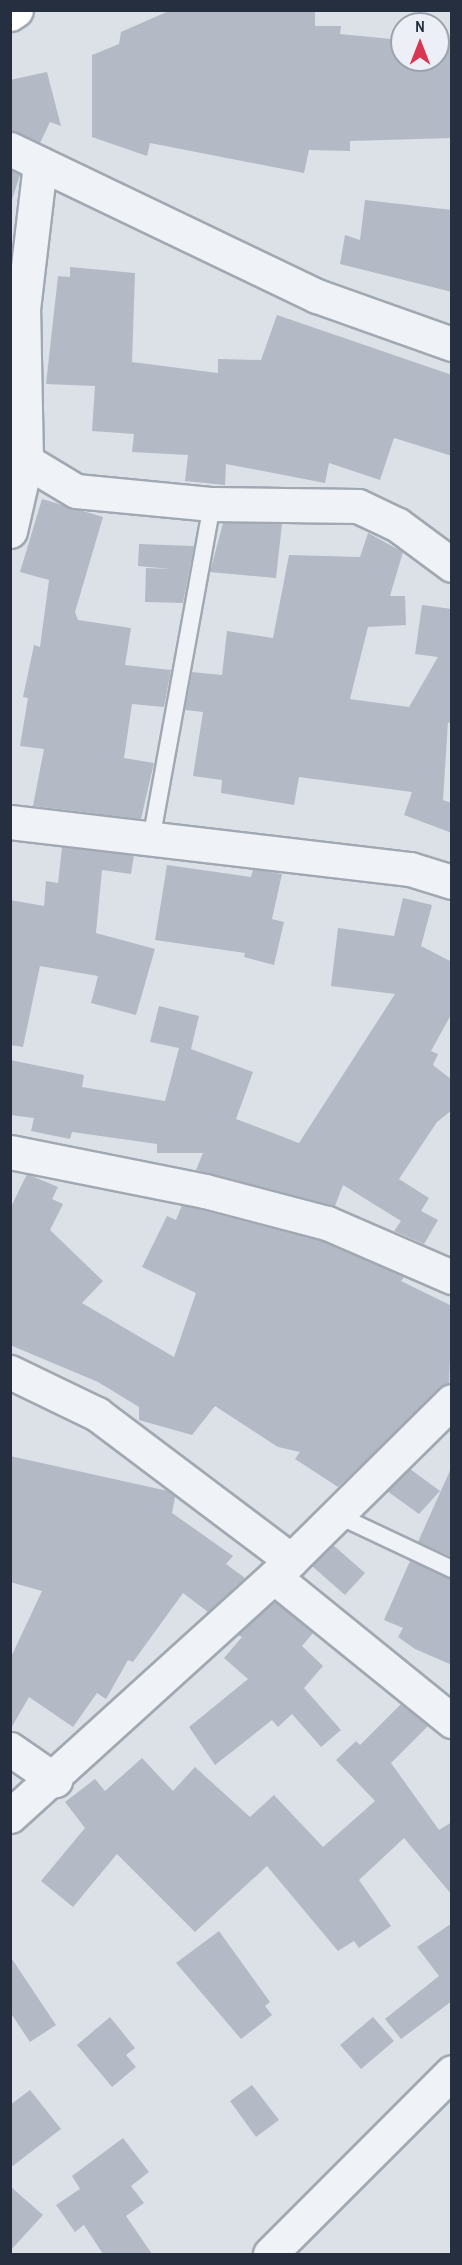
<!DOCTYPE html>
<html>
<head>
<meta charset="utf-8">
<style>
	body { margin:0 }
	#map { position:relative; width:462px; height:2265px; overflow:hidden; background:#dce1e8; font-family:"Archivo Narrow",sans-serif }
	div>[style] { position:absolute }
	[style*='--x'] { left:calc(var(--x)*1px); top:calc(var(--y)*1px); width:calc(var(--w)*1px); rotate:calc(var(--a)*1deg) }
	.building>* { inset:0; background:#b3bac5 }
	.roads { filter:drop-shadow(2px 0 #a1a8b2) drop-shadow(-2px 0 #a1a8b2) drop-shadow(0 2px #a1a8b2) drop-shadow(0 -2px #a1a8b2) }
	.service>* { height:16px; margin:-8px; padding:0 8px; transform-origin:8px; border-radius:8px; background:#eff2f6 }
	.minor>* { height:33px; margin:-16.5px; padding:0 16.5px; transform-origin:16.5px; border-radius:16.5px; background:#eff2f6 }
	.secondary>* { height:33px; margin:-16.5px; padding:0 16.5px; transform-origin:16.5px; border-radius:16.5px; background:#fff }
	span { translate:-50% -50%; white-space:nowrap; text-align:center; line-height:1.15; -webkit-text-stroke:4.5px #ecf0f6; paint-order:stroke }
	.frame { position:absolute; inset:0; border:12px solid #252f40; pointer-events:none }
	.north { position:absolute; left:390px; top:12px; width:60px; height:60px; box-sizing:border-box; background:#ecf0f6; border:2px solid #9ca3ad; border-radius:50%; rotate:0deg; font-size:16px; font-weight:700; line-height:24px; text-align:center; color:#252f40 }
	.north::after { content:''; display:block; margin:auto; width:21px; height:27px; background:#da3551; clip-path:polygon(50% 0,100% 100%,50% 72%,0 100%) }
</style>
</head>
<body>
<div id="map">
	<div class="building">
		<div style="clip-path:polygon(171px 10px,315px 10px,315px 26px,341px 26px,340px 34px,402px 40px,402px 60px,438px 60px,438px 44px,452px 46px,452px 138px,350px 141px,350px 151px,309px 150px,304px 173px,150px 143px,147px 156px,92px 137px,92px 55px,119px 44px,121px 32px)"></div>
		<div style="clip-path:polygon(47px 72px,61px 126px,50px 122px,40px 143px,10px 131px,10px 80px)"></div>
		<div style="clip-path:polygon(10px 170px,20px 175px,10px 206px)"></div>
		<div style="clip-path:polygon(365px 200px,452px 210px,452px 292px,340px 264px,345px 235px,360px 240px)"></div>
		<div style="clip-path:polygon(70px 267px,135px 273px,132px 362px,218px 373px,218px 359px,261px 360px,277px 315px,452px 375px,452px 456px,394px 438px,380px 480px,329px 463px,325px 483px,226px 464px,225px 485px,185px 481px,188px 455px,132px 452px,134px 434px,92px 431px,95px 386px,46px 384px,58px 276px,70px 277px)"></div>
		<div style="clip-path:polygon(42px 499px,103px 517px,75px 612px,78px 620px,131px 628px,125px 665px,171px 670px,164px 707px,132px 704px,124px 758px,154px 763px,141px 819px,33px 806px,44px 749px,20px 746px,28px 698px,23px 697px,34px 645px,40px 647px,49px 580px,20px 572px)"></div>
		<div style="clip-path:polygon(223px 523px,282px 524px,276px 578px,210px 572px)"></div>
		<div style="clip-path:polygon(368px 533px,403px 552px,390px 596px,405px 596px,406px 625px,368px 627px,350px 699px,409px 707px,438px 657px,415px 654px,422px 605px,452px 609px,452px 725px,448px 722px,443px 800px,452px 803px,452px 833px,404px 815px,412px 792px,299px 777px,294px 805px,221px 793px,222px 780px,193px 776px,203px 712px,185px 710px,192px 672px,222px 675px,227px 631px,273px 638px,289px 555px,360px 557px)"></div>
		<div style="clip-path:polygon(139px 544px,194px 546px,183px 603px,145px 602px,146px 568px,171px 569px,138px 566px)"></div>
		<div style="clip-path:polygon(62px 847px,134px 855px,131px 874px,102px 870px,96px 933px,155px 949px,136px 1015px,91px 1003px,98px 976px,40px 966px,23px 1047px,10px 1045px,10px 900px,44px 906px,46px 881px,58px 883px)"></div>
		<div style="clip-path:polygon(167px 865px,251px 877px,253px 869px,282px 874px,272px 919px,284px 922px,274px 965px,244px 957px,245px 953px,155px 940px)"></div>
		<div style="clip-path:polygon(403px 898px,432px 905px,421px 946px,452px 962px,452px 1013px,431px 1051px,438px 1054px,433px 1065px,452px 1080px,452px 1110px,437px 1122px,399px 1179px,429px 1198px,421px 1211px,438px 1220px,424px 1244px,394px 1231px,401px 1221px,343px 1185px,335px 1206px,196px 1170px,203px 1153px,157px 1153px,157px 1144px,72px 1132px,70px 1139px,31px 1131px,34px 1118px,10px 1115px,10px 1060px,84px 1075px,82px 1087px,165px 1101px,179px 1048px,150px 1042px,159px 1006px,199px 1016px,191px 1049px,253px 1072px,236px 1119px,299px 1143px,395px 994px,331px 986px,338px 928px,394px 936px)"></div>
		<div style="clip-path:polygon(27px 1174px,58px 1187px,52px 1199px,63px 1204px,50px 1230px,103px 1281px,82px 1303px,174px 1357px,196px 1293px,142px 1267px,167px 1216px,176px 1220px,182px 1205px,321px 1241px,404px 1277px,401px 1281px,452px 1306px,449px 1383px,338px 1487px,295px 1459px,300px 1452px,278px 1447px,215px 1406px,192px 1435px,139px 1420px,139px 1407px,98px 1382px,10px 1345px,10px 1209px)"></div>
		<div style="clip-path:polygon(10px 1456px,168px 1491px,175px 1497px,172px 1513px,233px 1556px,226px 1564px,245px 1578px,208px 1612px,183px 1593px,133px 1662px,128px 1660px,106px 1699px,97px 1693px,73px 1727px,29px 1697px,10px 1730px,10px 1659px,42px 1591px,10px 1582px)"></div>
		<div style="clip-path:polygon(452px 1466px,452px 1557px,418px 1542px)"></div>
		<div style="clip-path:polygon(410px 1469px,440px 1491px,419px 1514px,387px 1491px)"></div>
		<div style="clip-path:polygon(333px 1545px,365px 1573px,345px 1595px,312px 1566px)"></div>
		<div style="clip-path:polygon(410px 1561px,452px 1579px,452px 1665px,415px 1649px,398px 1637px,403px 1628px,384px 1620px)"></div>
		<div style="clip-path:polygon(275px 1602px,313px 1633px,302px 1646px,323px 1666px,304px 1688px,341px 1730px,321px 1747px,292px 1714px,278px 1727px,272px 1720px,215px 1765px,189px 1727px,248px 1679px,224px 1658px,242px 1637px,238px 1635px)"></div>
		<div style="clip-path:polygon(401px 1704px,428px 1726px,391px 1763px,439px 1830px,452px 1822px,452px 1895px,404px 1838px,359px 1880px,391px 1926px,359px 1948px,354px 1941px,338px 1951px,267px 1866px,195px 1932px,117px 1854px,73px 1907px,41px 1881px,85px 1828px,65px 1802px,95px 1779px,105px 1791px,142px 1758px,173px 1791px,195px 1767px,250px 1817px,274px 1795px,323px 1847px,375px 1801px,336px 1760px,356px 1741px,360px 1745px)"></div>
		<div style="clip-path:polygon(452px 1923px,452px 2001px,401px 2039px,385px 2019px,439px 1976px,417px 1947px)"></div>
		<div style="clip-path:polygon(219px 1931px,270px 2002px,265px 2006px,272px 2015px,241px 2039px,176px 1963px)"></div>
		<div style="clip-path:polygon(10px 1956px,56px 2025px,30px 2042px,10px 2012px)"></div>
		<div style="clip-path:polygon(110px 2017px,135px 2048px,126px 2055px,136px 2067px,112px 2087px,77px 2045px)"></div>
		<div style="clip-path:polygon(373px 2017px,394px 2041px,361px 2069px,340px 2045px)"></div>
		<div style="clip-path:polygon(252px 2085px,279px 2120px,256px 2137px,230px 2101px)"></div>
		<div style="clip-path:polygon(30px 2090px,61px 2129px,10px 2168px,10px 2105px)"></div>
		<div style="clip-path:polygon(123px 2138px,149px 2172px,131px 2186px,144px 2203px,126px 2216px,152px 2254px,103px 2254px,84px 2225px,75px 2232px,56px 2205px,80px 2189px,72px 2176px)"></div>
		<div style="clip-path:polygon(10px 2186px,43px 2215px,10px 2251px)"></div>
	</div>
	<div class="roads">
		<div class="service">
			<div style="--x:151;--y:840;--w:341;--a:-79.7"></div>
			<div style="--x:337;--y:1515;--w:127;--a:25.2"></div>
		</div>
		<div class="minor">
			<div style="--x:10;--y:149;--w:340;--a:25.6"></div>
			<div style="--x:317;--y:296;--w:143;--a:19.6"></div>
			<div style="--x:26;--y:461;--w:58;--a:31"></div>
			<div style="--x:76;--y:491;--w:137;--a:5.5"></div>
			<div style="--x:212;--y:504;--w:146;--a:0.8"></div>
			<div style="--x:358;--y:506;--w:44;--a:25.4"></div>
			<div style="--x:398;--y:525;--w:67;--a:36.5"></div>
			<div style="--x:10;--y:531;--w:72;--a:-77.1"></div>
			<div style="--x:26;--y:461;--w:152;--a:-91.1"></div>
			<div style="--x:23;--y:309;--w:146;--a:-83.3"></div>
			<div style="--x:10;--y:822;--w:403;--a:6.7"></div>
			<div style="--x:410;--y:869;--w:44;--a:17.2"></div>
			<div style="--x:10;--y:1152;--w:199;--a:11.3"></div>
			<div style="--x:205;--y:1191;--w:126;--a:14.7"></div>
			<div style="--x:327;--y:1223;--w:136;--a:23.4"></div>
			<div style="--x:10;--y:1372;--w:97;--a:25.8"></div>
			<div style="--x:97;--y:1414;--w:243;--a:37"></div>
			<div style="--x:274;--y:1577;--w:229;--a:39"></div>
			<div style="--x:10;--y:1749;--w:55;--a:34.6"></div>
			<div style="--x:10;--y:1816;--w:356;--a:-42.2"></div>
			<div style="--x:274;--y:1577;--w:250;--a:-44.7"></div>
			<div style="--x:270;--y:2254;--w:257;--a:-45"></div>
		</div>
		<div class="secondary">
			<div style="--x:10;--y:14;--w:7;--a:-34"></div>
		</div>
	</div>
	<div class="frame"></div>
	<div class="north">N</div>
</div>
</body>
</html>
